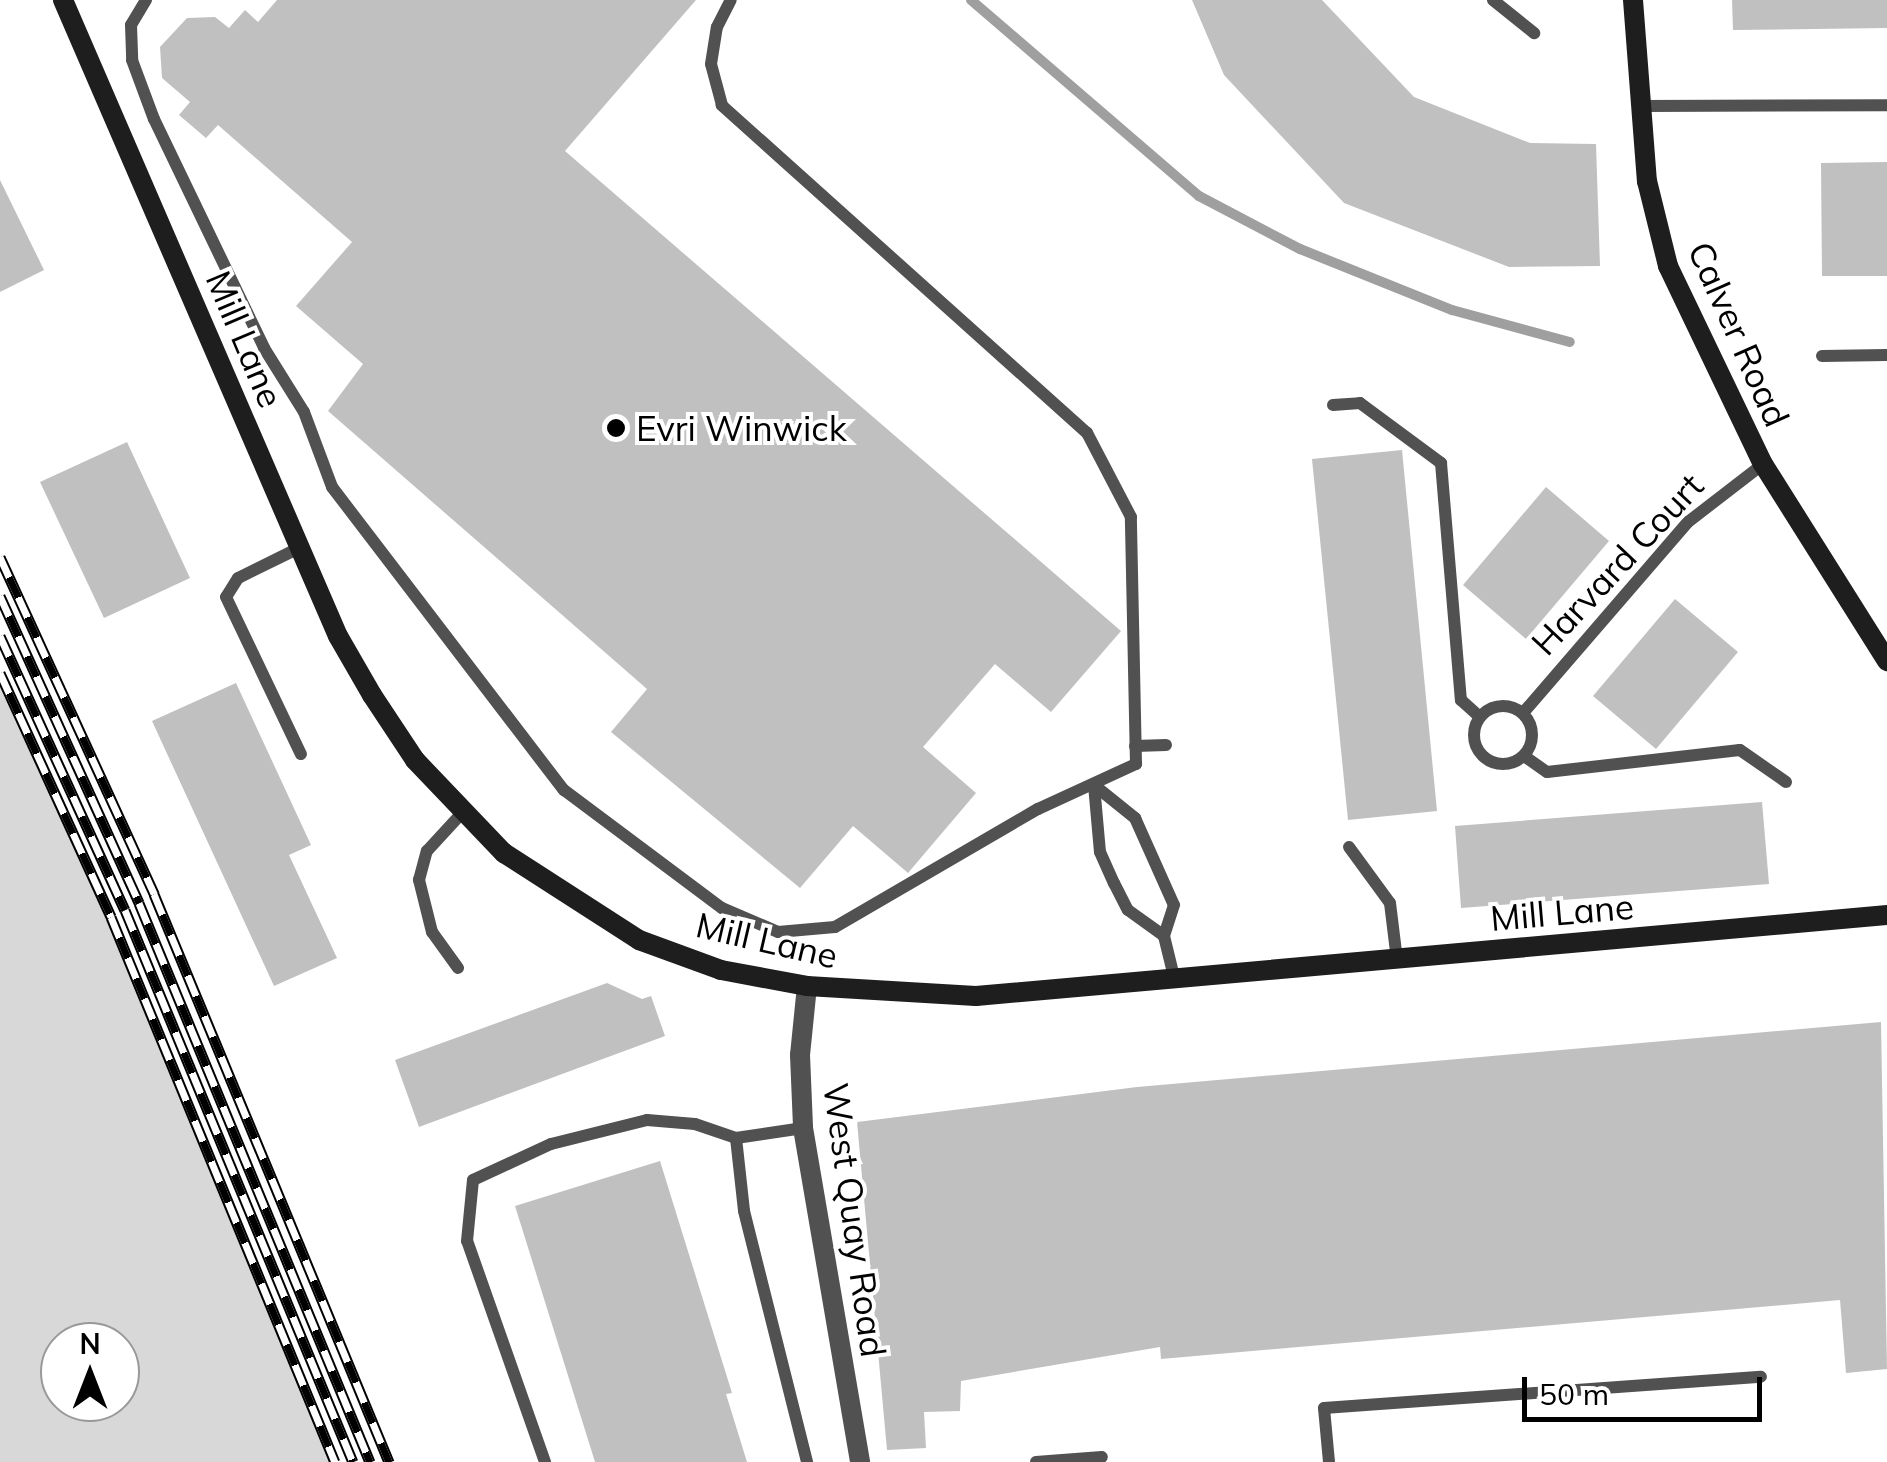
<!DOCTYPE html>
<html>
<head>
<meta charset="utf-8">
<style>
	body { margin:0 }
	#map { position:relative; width:1887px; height:1462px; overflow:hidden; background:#fff; font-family:Mulish,sans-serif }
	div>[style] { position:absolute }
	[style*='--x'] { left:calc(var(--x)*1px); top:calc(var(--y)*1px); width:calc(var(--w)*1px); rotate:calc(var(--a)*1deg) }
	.green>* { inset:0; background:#d8d8d8 }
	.stream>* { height:10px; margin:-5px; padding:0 5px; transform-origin:5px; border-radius:5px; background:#9f9f9f }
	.building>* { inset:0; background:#c0c0c0 }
	.lane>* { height:12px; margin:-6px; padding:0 6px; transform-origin:6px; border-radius:6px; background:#515151 }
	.lane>.ring { margin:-6px; padding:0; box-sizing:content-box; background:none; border:12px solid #515151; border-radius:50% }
	.street>* { height:20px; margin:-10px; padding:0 10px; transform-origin:10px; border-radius:10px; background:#515151 }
	.secondary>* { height:20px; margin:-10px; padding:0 10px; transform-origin:10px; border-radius:10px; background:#1e1e1e }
	.rail>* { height:11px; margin-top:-5.5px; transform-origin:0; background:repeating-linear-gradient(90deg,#fff 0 22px,#000 0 44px); box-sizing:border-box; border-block:2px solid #000 }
	.dots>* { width:28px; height:28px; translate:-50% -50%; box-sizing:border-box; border:5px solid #fff; border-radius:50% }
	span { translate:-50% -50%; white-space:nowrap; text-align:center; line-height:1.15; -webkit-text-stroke:8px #fff; paint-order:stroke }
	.street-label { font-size:35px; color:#000 }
	.poi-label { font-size:35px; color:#000 }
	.left { translate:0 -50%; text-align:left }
	.north { position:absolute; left:40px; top:1322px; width:100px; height:100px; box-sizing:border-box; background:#fff; border:2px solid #999; border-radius:50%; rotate:0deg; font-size:28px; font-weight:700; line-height:40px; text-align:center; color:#000 }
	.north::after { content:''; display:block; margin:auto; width:35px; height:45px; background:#000; clip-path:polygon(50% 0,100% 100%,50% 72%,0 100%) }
	.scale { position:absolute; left:1522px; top:1377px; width:240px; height:45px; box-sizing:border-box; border:5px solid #000; border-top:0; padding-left:12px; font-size:30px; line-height:35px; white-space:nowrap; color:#000; -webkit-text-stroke:8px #fff; paint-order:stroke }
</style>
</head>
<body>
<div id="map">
	<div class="green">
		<div style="clip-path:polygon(evenodd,0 683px,106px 909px,334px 1462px,0 1462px,0 683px,120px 1342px,120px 1402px,60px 1402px,60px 1342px,120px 1342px)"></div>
	</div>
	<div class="stream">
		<div style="--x:971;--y:0;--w:301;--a:40.7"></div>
		<div style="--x:1199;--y:196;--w:114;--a:27.7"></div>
		<div style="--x:1300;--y:249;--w:164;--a:21.9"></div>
		<div style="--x:1452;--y:310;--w:122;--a:15.2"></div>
	</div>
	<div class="building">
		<div style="clip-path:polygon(277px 0,696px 0,565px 151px,1121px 631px,1051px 712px,995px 664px,923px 747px,976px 793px,908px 873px,853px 826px,800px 888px,611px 732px,647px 689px,328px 411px,363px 364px,296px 306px,352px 242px,218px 125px,206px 138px,179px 115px,190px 102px,162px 78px,160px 47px,187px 18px,215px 17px,229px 28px,245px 10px,258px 22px)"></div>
		<div style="clip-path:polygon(1192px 0,1322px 0,1414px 97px,1530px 143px,1596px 144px,1600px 266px,1509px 267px,1344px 203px,1224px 75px)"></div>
		<div style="clip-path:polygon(1732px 0,1887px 0,1887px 28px,1733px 30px)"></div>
		<div style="clip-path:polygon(1887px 162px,1887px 276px,1822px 276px,1821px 163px)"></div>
		<div style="clip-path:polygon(0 180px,44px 270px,0 292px)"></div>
		<div style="clip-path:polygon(127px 442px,190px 578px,104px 618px,40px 482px)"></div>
		<div style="clip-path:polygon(1402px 450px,1437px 811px,1348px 820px,1312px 459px)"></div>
		<div style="clip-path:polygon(1546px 487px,1609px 541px,1526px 639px,1463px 585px)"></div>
		<div style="clip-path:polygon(1675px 599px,1738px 652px,1656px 749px,1593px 696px)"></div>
		<div style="clip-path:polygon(236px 683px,311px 845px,289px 855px,337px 958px,274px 986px,152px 721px)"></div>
		<div style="clip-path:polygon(1762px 802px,1769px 884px,1461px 908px,1455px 826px)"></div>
		<div style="clip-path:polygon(607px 983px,642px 999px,651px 996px,665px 1036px,419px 1127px,395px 1060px)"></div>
		<div style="clip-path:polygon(1881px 1022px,1887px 1369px,1846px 1373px,1840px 1300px,1161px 1359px,1160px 1347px,961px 1381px,960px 1411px,924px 1412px,926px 1448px,887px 1450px,857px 1122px,1137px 1087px)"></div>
		<div style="clip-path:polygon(660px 1161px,732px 1393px,726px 1394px,747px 1462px,595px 1462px,515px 1206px)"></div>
	</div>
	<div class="lane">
		<div style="--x:146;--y:0;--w:29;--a:121"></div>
		<div style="--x:131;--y:25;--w:35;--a:88"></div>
		<div style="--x:132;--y:60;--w:63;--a:69.6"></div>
		<div style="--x:154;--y:119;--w:254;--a:64.3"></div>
		<div style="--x:264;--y:348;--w:75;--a:58"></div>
		<div style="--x:304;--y:412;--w:80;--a:69.5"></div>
		<div style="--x:332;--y:487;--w:382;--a:52.6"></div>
		<div style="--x:564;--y:790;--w:197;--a:36.8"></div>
		<div style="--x:722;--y:908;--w:61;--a:23.2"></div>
		<div style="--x:778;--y:932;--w:57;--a:-5"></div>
		<div style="--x:835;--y:927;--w:235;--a:-30.2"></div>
		<div style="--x:1038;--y:809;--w:108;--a:-24.7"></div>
		<div style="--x:1136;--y:764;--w:247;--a:-91.2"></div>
		<div style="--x:1131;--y:517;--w:95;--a:-117.6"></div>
		<div style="--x:1087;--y:433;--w:491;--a:-138.1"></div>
		<div style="--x:722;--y:105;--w:42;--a:-105"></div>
		<div style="--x:711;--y:64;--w:37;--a:-81"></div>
		<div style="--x:717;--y:27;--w:30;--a:-63"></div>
		<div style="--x:1493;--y:0;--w:53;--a:38.8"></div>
		<div style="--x:1641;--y:106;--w:246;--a:-0.2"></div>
		<div style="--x:1822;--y:356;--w:65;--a:-0.9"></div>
		<div style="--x:1333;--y:405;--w:27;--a:-4"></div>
		<div style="--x:1360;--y:403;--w:101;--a:36.5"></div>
		<div style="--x:1441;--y:463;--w:238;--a:85.2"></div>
		<div style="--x:1461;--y:700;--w:25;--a:42"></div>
		<div style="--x:299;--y:548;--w:68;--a:153.8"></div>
		<div style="--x:238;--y:578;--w:22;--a:122"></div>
		<div style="--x:226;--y:597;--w:174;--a:64.5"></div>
		<div class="ring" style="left:1474px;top:706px;width:46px;height:46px"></div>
		<div style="--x:1523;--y:713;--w:252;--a:-49.2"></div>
		<div style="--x:1688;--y:522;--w:95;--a:-37.7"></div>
		<div style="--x:1135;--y:746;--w:31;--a:-2"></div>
		<div style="--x:1524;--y:756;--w:28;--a:35"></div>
		<div style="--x:1547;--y:772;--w:194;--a:-6.5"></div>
		<div style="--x:1740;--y:750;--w:56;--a:34.8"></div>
		<div style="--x:1094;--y:785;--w:53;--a:38.8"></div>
		<div style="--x:1135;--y:818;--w:95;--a:65.9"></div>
		<div style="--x:1174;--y:905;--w:33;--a:108"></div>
		<div style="--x:1164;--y:936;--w:46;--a:76.3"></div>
		<div style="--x:1094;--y:785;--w:67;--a:84.9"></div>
		<div style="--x:1100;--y:852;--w:34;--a:66"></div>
		<div style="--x:1114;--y:883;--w:30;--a:63"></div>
		<div style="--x:1128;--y:910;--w:44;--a:35.8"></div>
		<div style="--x:1349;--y:847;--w:69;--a:53.8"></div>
		<div style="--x:1390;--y:903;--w:57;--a:83"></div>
		<div style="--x:458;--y:968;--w:44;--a:-125.8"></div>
		<div style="--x:432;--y:932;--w:54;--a:-104"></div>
		<div style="--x:419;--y:880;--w:30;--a:-75"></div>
		<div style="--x:427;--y:851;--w:52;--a:-47.4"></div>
		<div style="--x:736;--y:1138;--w:73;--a:83.7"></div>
		<div style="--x:744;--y:1211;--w:259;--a:75.9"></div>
		<div style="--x:545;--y:1462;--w:234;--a:-109.4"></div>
		<div style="--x:467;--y:1241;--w:61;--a:-84.4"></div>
		<div style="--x:473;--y:1180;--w:86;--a:-24.8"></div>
		<div style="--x:551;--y:1144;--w:99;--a:-14"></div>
		<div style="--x:647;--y:1120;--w:48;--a:4.8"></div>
		<div style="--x:695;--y:1124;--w:43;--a:18.9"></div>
		<div style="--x:736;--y:1138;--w:68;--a:-8.5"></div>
		<div style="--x:1036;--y:1462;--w:66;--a:-4.3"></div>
		<div style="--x:1329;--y:1462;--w:54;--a:-95.3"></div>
		<div style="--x:1324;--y:1408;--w:438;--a:-4.1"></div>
	</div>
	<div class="street">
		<div style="--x:807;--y:986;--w:69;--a:95.8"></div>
		<div style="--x:800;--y:1055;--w:73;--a:87.6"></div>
		<div style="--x:803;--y:1128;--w:339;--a:80.3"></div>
	</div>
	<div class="secondary">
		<div style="--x:63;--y:0;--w:693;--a:66.62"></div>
		<div style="--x:338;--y:636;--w:68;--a:60"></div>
		<div style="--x:372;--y:695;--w:78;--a:56.5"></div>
		<div style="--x:415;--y:760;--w:129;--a:46.3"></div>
		<div style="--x:504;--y:853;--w:161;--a:32.8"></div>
		<div style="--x:639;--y:940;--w:87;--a:20.1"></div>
		<div style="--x:721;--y:970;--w:87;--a:10.5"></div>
		<div style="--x:807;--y:986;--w:169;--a:3.4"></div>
		<div style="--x:976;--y:996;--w:915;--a:-5.08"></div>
		<div style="--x:1633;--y:0;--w:182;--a:85.6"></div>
		<div style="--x:1647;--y:181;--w:88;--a:76.1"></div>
		<div style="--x:1668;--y:266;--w:220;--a:64.4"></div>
		<div style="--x:1763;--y:464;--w:233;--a:57.8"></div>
	</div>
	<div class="rail">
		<div style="--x:0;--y:557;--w:371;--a:65.4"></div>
		<div style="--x:154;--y:894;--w:615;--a:67.52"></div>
		<div style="--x:0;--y:596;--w:337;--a:65.6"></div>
		<div style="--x:139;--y:903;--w:605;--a:67.55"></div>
		<div style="--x:0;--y:636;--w:301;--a:65.5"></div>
		<div style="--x:125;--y:910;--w:597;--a:67.56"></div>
		<div style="--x:0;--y:673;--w:268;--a:65.5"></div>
		<div style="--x:111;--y:917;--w:589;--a:67.66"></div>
	</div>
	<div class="dots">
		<div style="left:616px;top:428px;background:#000"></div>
	</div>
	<div class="street-label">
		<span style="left:1739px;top:334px;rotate:66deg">Calver Road</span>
		<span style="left:245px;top:339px;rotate:67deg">Mill Lane</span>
		<span style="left:1617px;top:564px;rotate:-47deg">Harvard Court</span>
		<span style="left:1562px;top:912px;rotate:-5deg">Mill Lane</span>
		<span style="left:767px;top:940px;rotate:13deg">Mill Lane</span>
		<span style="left:855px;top:1220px;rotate:82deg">West Quay Road</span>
	</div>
	<div class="poi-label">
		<span class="left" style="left:636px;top:428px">Evri Winwick</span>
	</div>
	<div class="north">N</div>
	<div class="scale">50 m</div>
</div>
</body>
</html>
